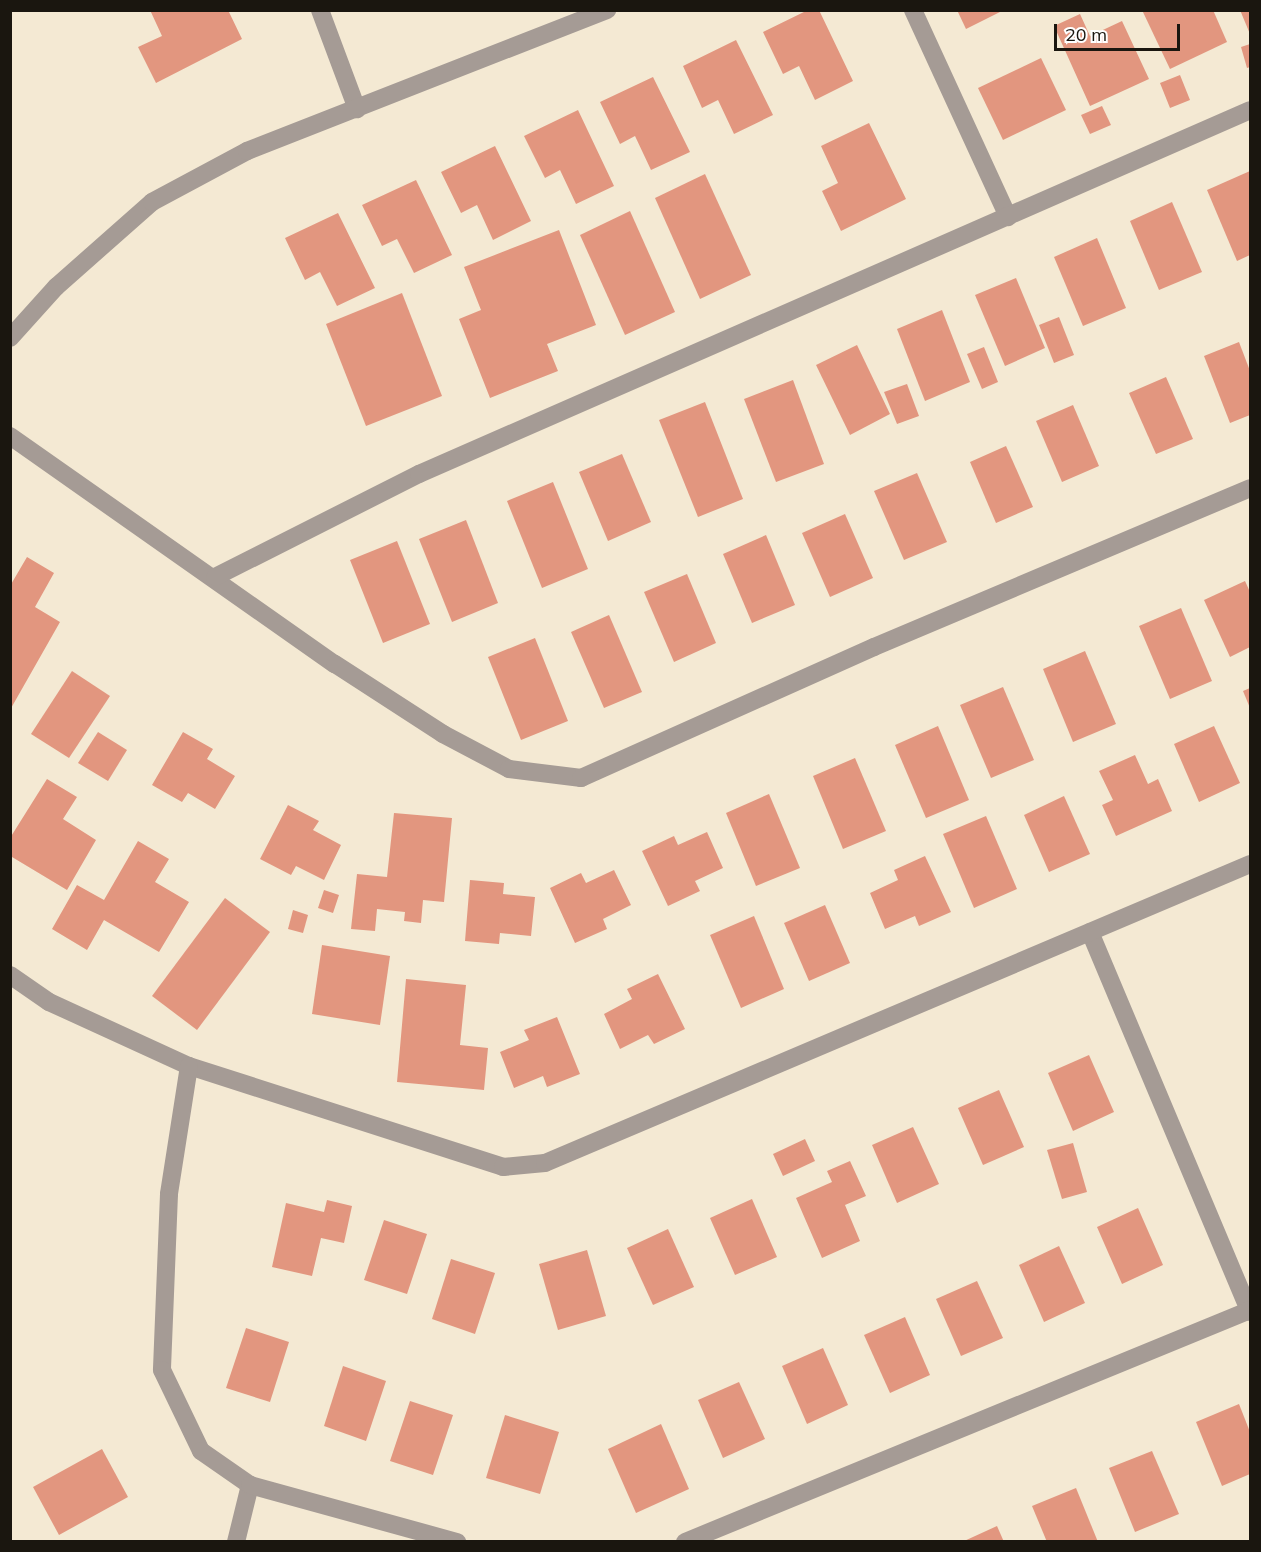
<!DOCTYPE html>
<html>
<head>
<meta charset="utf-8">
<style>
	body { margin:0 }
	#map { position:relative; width:1261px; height:1552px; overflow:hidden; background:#f4e9d3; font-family:Mulish,sans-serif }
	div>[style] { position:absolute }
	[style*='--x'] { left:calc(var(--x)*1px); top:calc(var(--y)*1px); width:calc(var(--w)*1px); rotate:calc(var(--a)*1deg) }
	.building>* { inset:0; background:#e2967f }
	.lane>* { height:18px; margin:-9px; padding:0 9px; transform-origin:9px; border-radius:9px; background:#a59b95 }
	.street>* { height:18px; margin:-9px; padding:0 9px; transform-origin:9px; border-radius:9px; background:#a59b95 }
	span { translate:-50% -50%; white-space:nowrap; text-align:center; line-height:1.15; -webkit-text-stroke:4.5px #fff; paint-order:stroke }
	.frame { position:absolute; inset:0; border:12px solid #1a160f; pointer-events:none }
	.scale { position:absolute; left:1054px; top:24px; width:126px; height:27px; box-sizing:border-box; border:3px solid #1a160f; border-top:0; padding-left:8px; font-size:18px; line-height:21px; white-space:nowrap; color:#1a160f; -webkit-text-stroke:4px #fff; paint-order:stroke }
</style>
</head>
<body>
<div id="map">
	<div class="building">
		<div style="clip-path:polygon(150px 10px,228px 10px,242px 39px,156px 83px,138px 47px,162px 36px)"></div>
		<div style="clip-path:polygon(808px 10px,819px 10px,853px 81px,815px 100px,799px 66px,783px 74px,763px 32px)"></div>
		<div style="clip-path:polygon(957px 10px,1004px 10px,966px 29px)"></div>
		<div style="clip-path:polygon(1142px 10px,1213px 10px,1227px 42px,1170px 69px)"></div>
		<div style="clip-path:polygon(1240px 10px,1250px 10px,1250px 34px)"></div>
		<div style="clip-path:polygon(1080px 14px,1090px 36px,1122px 21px,1149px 79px,1090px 106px,1054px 26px)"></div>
		<div style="clip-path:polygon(736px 40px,773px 115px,734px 134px,718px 100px,702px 108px,683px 66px)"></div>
		<div style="clip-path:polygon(1250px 44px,1250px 67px,1247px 68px,1241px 47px)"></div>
		<div style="clip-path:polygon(1041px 58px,1066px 110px,1003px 140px,978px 88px)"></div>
		<div style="clip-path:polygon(1180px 75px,1190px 100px,1170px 108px,1160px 83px)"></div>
		<div style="clip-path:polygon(653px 77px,690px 152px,651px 170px,635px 136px,620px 144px,600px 102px)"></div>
		<div style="clip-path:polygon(1102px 106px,1111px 125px,1090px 134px,1081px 115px)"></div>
		<div style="clip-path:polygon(578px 110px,614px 186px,576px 204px,560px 170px,545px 178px,524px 136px)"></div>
		<div style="clip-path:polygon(869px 123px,906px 199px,841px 231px,822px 191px,838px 183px,821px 146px)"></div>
		<div style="clip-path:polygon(495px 146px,531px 221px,493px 240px,477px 205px,461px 213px,441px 172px)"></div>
		<div style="clip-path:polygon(1250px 171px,1250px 255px,1237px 261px,1207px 190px)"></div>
		<div style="clip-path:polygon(705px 174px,751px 275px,700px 299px,655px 198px)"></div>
		<div style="clip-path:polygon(416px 180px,452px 255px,414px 273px,397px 239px,382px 246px,362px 205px)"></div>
		<div style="clip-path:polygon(1172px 202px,1202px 272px,1159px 290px,1130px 221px)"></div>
		<div style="clip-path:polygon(630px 211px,675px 312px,625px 335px,580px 235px)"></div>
		<div style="clip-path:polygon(338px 213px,375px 288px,337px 306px,320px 272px,305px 280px,285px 238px)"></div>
		<div style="clip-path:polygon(559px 230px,596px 325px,547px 344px,558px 371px,490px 398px,459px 319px,481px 310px,464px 267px)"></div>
		<div style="clip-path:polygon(1097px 238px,1126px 308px,1083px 326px,1054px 257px)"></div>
		<div style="clip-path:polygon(1016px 278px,1045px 348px,1005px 366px,975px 295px)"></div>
		<div style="clip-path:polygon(402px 293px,442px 396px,366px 426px,326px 324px)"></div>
		<div style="clip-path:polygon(942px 310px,970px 382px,925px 401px,897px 329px)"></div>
		<div style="clip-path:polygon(1059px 317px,1074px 355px,1054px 363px,1039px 325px)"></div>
		<div style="clip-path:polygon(1239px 342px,1250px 371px,1250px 415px,1230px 423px,1204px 356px)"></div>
		<div style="clip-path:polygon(857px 345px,890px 414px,850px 435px,816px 365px)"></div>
		<div style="clip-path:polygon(984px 347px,998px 382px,982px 389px,967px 354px)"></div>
		<div style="clip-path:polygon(1166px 377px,1193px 439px,1156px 454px,1129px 393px)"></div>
		<div style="clip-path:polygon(793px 380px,824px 464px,776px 482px,744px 399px)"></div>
		<div style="clip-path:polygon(907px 384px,919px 416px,897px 424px,884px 392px)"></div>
		<div style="clip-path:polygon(705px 402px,743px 499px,698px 517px,659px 420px)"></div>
		<div style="clip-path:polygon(1073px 405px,1099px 466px,1062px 482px,1036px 421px)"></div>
		<div style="clip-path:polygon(1006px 446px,1033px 507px,996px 523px,970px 462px)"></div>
		<div style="clip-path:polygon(622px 454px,651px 522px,608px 541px,579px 472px)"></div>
		<div style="clip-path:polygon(917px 473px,947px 542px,904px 560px,874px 491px)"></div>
		<div style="clip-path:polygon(553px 482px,588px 569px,542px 588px,507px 501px)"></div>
		<div style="clip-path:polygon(845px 514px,873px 578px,830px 597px,802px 533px)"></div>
		<div style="clip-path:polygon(466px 520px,498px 603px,452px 622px,419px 539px)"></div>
		<div style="clip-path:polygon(766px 535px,795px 605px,752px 623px,723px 554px)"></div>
		<div style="clip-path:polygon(397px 541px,430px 624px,383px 643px,350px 560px)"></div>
		<div style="clip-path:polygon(27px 557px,54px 573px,35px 607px,60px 622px,10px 710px,10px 586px)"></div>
		<div style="clip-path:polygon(687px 574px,716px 643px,674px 662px,644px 592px)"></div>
		<div style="clip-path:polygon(1245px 581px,1250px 592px,1250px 647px,1230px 657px,1204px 600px)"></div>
		<div style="clip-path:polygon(1181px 608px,1212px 681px,1170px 699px,1139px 626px)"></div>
		<div style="clip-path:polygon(609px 615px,642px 692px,604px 708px,571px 632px)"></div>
		<div style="clip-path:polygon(535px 638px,568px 721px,521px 740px,488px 657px)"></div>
		<div style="clip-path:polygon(1085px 651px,1116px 724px,1073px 742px,1043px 669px)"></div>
		<div style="clip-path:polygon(72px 671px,110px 696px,69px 758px,31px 734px)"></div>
		<div style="clip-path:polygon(1003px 687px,1034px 760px,991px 778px,960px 705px)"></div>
		<div style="clip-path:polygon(1250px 688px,1250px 708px,1243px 691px)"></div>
		<div style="clip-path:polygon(938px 726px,969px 800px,926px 818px,895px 745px)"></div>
		<div style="clip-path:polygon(1214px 726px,1240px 783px,1199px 802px,1174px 744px)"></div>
		<div style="clip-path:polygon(98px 732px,127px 750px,108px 781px,78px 763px)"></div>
		<div style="clip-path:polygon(183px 732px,213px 749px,207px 759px,235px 776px,215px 809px,188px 793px,182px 802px,152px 785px)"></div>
		<div style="clip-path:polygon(1135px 755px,1148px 784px,1158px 779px,1172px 811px,1116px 836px,1102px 805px,1113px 800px,1099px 771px)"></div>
		<div style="clip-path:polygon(855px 758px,886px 831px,843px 849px,813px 776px)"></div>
		<div style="clip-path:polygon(47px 779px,77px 797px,63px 819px,96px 840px,67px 890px,12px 857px,10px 860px,10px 838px)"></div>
		<div style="clip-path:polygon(769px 794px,800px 868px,756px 886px,726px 813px)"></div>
		<div style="clip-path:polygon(1064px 796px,1090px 854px,1049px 872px,1024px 815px)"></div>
		<div style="clip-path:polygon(288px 805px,319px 821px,313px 830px,341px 845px,324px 880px,296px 866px,291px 875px,260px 859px)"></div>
		<div style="clip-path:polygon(394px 813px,452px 818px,444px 902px,423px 900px,421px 923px,404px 921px,405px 912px,377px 909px,375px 931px,351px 929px,357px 874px,387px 877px)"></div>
		<div style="clip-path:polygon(986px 816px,1017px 889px,974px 908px,943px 834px)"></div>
		<div style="clip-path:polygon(707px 832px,723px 868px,695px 881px,700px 891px,668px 906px,642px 851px,674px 836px,678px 845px)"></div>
		<div style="clip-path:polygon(138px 841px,169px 859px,155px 882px,189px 902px,159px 952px,104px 920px,87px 950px,52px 929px,77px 885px,104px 900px)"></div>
		<div style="clip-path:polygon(925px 856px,951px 912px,919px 926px,915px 916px,885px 929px,870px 893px,898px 880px,894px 870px)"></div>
		<div style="clip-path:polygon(614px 870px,631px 905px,603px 919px,607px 929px,575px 943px,550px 888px,581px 873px,586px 883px)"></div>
		<div style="clip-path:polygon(470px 880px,504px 883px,503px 894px,535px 897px,531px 936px,500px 933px,499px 944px,465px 941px)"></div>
		<div style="clip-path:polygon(324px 890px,339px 895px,333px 913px,318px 908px)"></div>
		<div style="clip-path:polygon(225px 898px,270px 932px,197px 1030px,152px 996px)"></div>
		<div style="clip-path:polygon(825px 905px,850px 963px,809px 981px,784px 923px)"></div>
		<div style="clip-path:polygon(293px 910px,308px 915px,303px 933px,288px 929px)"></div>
		<div style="clip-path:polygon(754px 916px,784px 989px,741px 1008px,710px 935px)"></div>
		<div style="clip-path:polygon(322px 945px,390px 956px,380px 1025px,312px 1014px)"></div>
		<div style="clip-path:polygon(658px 974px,685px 1029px,654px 1044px,648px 1035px,620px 1049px,604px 1014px,632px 999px,627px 989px)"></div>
		<div style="clip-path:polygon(406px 979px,466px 985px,460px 1045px,488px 1048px,484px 1090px,397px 1082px)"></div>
		<div style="clip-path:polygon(557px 1017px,580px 1074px,547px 1087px,543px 1076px,514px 1088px,500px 1052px,529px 1040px,524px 1030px)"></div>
		<div style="clip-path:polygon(1089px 1055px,1114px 1112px,1073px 1131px,1048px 1073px)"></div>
		<div style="clip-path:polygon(999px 1090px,1024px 1147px,983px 1165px,958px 1108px)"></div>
		<div style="clip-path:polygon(913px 1127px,939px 1184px,897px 1203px,872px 1145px)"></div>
		<div style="clip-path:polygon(805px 1139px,815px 1161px,783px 1176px,773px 1154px)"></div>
		<div style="clip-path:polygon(1073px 1143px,1087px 1192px,1062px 1199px,1047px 1150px)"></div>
		<div style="clip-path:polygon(850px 1161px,866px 1196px,845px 1205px,860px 1241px,822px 1258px,796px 1198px,832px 1182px,827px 1171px)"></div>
		<div style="clip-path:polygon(752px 1199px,777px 1257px,735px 1275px,710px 1218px)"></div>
		<div style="clip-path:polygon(327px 1200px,352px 1206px,344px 1243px,321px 1238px,312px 1276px,272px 1267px,286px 1203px,324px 1212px)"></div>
		<div style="clip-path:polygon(1138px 1208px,1163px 1265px,1122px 1284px,1097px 1227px)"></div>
		<div style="clip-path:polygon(384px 1220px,427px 1234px,407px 1294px,364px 1280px)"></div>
		<div style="clip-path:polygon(668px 1229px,694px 1287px,653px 1305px,627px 1248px)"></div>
		<div style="clip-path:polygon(1059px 1246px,1085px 1303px,1044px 1322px,1019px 1265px)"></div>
		<div style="clip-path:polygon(587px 1250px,606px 1316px,558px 1330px,539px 1264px)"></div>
		<div style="clip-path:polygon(451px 1259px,495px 1273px,475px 1334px,432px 1319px)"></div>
		<div style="clip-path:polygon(977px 1281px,1003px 1338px,961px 1356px,936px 1299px)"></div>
		<div style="clip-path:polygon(905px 1317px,930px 1375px,890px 1393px,864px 1335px)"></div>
		<div style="clip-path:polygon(246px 1328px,289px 1342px,270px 1402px,226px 1388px)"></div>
		<div style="clip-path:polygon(823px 1348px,848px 1405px,807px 1424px,782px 1366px)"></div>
		<div style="clip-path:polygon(343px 1366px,386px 1381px,366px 1441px,324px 1426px)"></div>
		<div style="clip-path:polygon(739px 1382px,765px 1439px,723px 1458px,698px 1400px)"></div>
		<div style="clip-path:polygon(410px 1401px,453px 1415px,433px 1475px,390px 1461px)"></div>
		<div style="clip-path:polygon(1239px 1404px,1250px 1432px,1250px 1474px,1222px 1486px,1196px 1422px)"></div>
		<div style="clip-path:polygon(505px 1415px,559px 1432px,540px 1494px,486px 1478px)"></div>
		<div style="clip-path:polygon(661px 1424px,689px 1489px,636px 1513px,608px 1449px)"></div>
		<div style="clip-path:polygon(102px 1449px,128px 1497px,59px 1535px,33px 1487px)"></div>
		<div style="clip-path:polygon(1152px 1451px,1179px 1514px,1135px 1532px,1109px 1468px)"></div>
		<div style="clip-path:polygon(1076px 1488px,1098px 1542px,1047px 1542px,1032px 1506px)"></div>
		<div style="clip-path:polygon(997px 1526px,1004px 1542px,962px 1542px)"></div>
	</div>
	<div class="lane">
		<div style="--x:236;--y:1542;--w:59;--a:-76.2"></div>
	</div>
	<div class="street">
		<div style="--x:320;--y:10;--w:106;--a:69.5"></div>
		<div style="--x:913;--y:10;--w:228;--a:65.3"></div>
		<div style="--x:10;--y:338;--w:69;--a:-48"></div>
		<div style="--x:56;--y:287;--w:128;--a:-41.5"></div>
		<div style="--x:152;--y:202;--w:108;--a:-28.2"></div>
		<div style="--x:247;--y:151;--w:387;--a:-21.4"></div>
		<div style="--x:10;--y:436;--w:397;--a:35.1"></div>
		<div style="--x:335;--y:664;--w:129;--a:32.9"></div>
		<div style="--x:443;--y:734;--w:75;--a:27.9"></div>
		<div style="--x:509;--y:769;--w:73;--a:7.1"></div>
		<div style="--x:581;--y:778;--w:321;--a:-24.1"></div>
		<div style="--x:874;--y:647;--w:408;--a:-22.9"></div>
		<div style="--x:215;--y:577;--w:229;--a:-26.8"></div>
		<div style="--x:419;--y:474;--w:907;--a:-23.65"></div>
		<div style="--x:1090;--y:932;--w:412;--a:67.2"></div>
		<div style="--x:10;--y:975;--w:47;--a:34.7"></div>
		<div style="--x:49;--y:1002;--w:154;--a:24.6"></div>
		<div style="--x:189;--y:1066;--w:330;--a:17.8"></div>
		<div style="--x:503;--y:1167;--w:42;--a:-5.4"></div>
		<div style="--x:545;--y:1163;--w:766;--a:-22.98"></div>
		<div style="--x:189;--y:1066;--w:130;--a:98.9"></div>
		<div style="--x:169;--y:1194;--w:176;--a:92.3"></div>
		<div style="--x:162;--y:1370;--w:90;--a:64.3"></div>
		<div style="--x:201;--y:1451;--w:60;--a:34.8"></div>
		<div style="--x:250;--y:1485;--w:215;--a:15.4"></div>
		<div style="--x:685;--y:1542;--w:611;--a:-22.32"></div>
	</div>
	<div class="frame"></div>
	<div class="scale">20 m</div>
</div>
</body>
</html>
